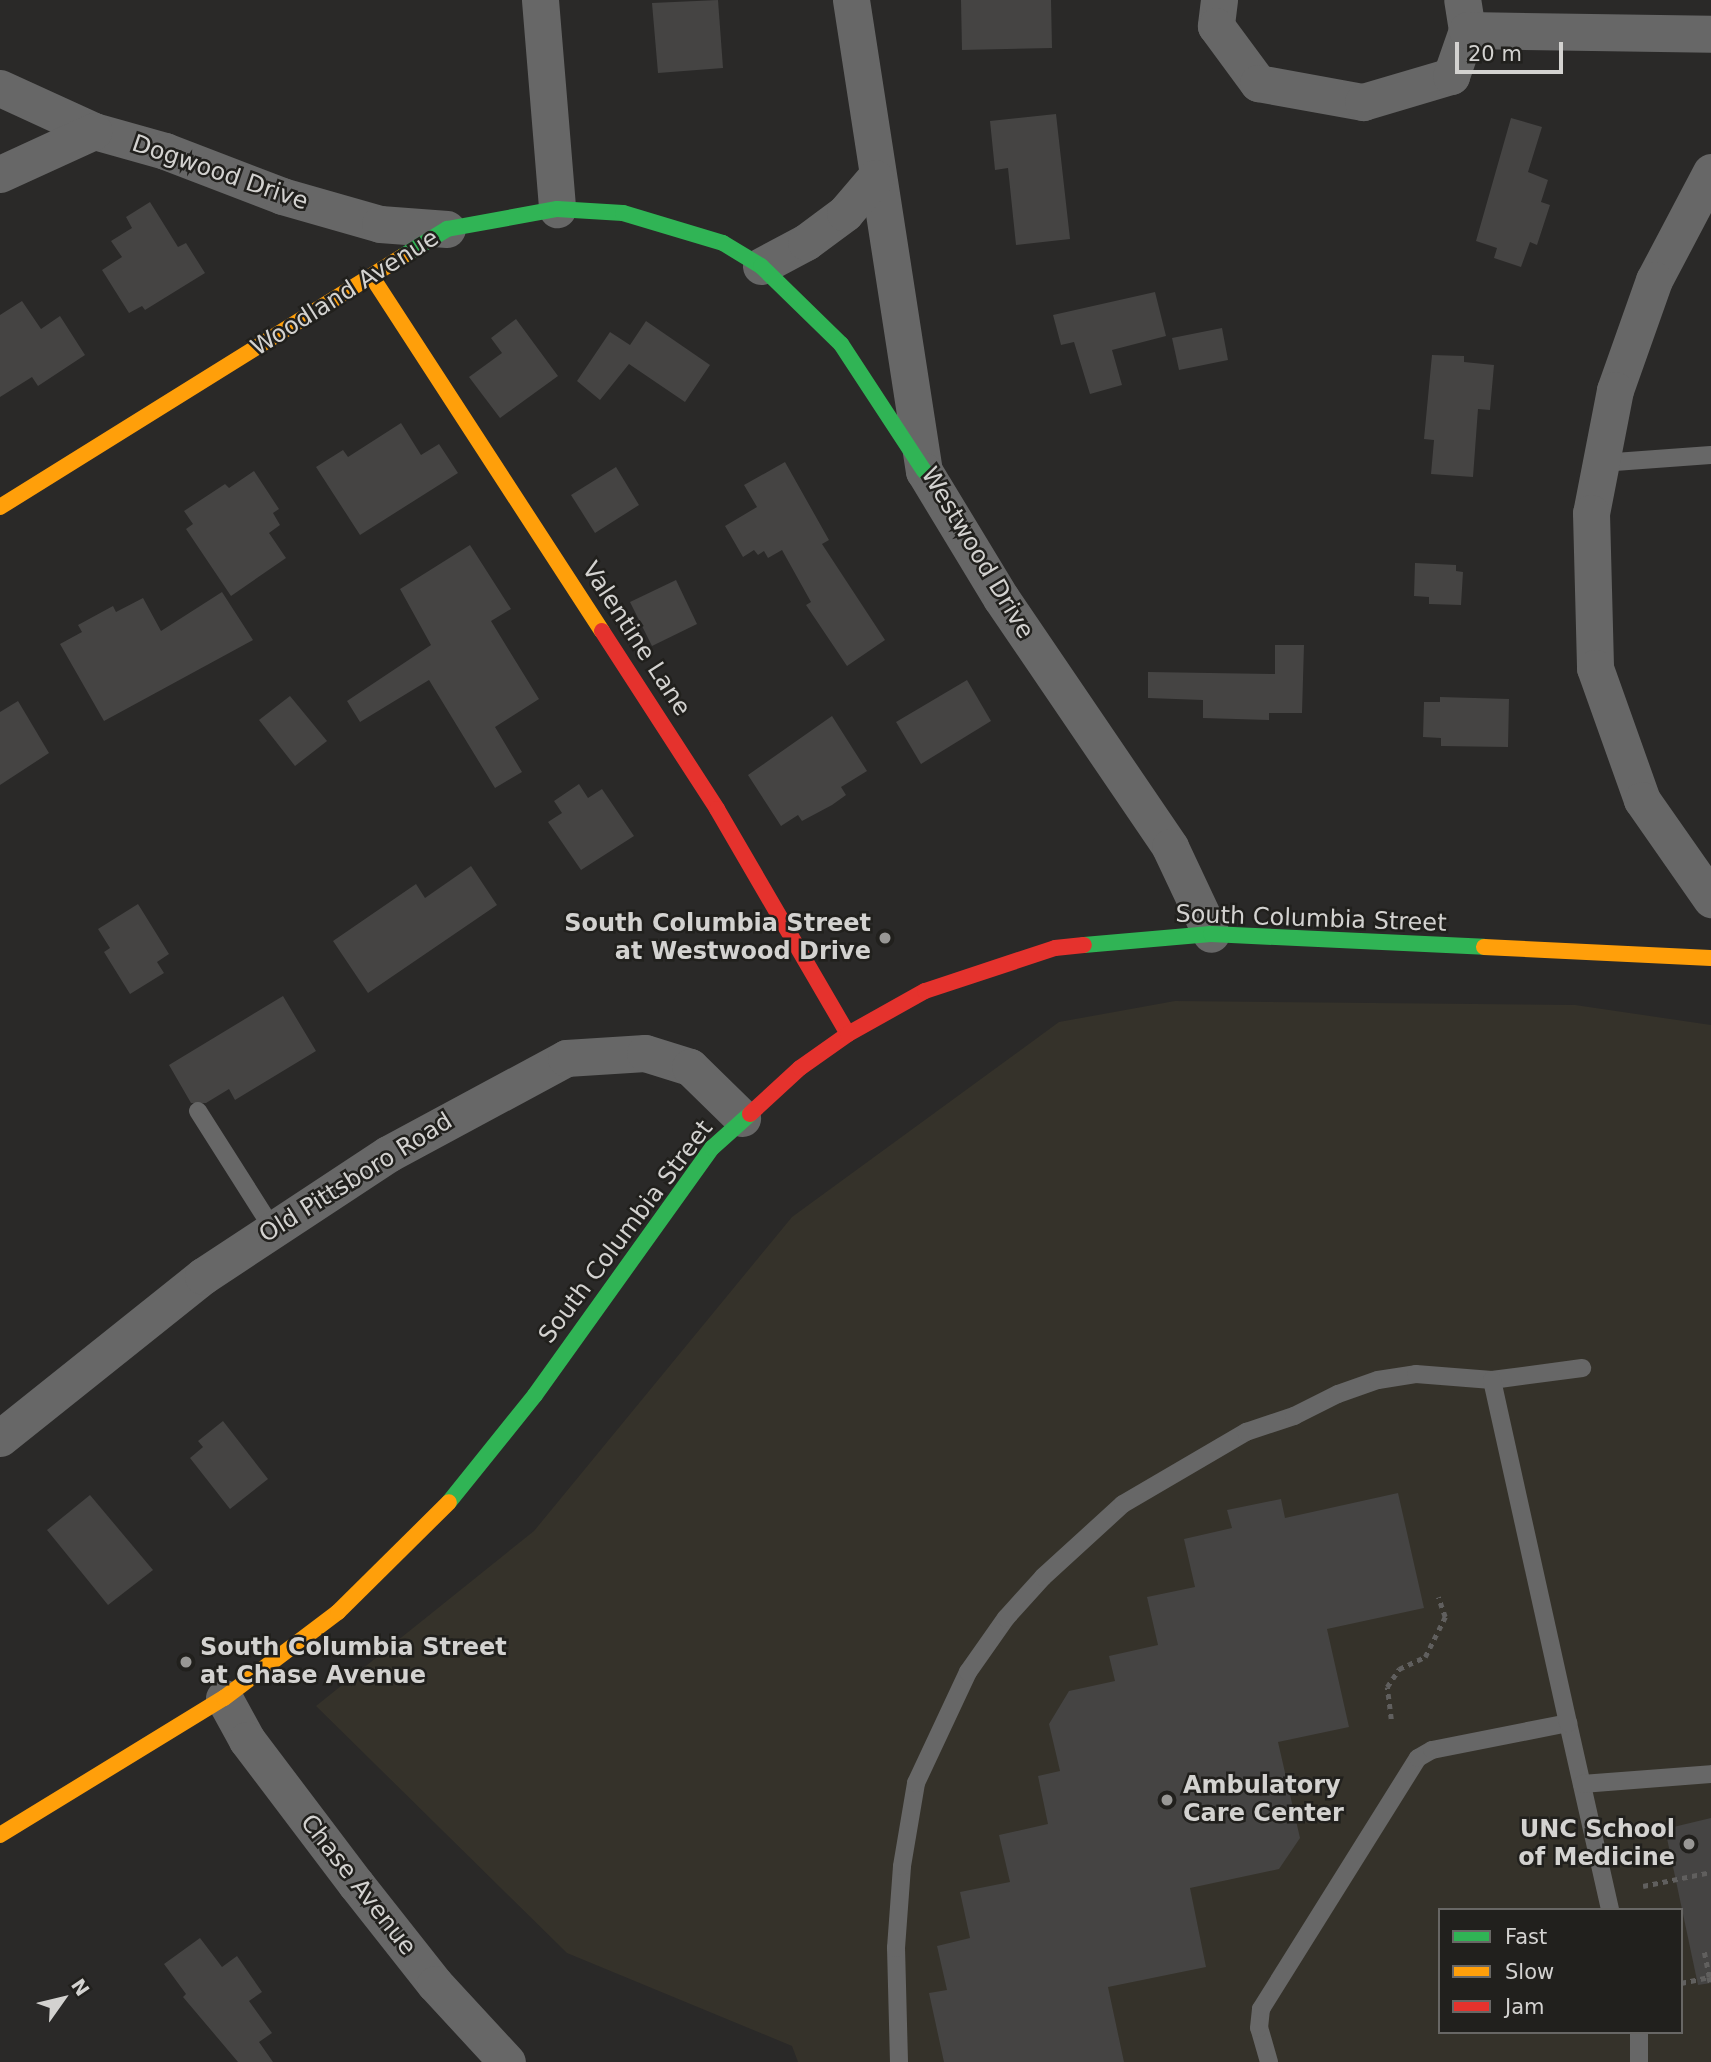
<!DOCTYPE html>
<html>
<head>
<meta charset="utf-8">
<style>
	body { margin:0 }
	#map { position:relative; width:1711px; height:2062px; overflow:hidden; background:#2a2928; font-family:"DejaVu Sans",sans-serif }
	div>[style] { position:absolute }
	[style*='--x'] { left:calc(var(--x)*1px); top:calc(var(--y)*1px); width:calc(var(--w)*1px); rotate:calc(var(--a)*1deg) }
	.built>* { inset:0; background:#35322a }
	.building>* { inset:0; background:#454443 }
	.path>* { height:4.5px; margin-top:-2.25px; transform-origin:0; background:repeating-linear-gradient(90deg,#605f5e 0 5px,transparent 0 10px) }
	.lane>* { height:18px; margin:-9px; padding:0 9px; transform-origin:9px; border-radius:9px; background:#676767 }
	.street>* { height:37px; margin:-18.5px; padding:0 18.5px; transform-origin:18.5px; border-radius:18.5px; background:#676767 }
	.fast>* { height:16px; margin:-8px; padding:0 8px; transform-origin:8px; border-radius:8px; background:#30b455 }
	.slow>* { height:16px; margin:-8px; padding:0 8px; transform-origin:8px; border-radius:8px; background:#ff9f0a }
	.jam>* { height:16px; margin:-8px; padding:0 8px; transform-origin:8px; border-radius:8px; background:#e5322d }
	.dots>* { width:19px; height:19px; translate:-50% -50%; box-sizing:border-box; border:4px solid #21201d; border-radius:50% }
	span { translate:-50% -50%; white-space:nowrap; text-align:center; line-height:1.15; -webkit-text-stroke:5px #21201d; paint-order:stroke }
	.street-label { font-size:24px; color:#d3d2d0 }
	.poi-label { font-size:24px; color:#d3d2d0; font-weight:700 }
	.right { translate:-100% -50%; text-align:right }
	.left { translate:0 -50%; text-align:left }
	.legend { position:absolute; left:1438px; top:1908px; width:245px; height:126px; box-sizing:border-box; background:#21201d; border:2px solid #686765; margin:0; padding:9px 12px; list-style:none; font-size:21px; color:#d3d2d0 }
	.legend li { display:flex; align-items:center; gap:14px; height:35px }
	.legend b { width:35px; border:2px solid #686765 }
	.north { position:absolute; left:28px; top:1964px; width:70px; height:70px; -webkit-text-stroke:5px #21201d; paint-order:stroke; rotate:56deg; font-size:19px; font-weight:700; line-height:28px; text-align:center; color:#d3d2d0 }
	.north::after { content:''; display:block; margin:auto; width:24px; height:32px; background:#d3d2d0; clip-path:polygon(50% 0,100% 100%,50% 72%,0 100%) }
	.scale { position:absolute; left:1455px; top:42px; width:108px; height:32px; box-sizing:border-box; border:4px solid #d3d2d0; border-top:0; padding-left:9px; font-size:21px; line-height:24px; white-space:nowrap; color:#d3d2d0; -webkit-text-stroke:5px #21201d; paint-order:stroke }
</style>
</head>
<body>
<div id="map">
	<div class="built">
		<div style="clip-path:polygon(evenodd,1175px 1001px,1575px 1005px,1711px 1025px,1711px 2062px,798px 2062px,792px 2046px,567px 1953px,316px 1706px,534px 1531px,792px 1217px,1059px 1022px,1175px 1001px,1440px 1910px,1681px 1910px,1681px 2032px,1440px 2032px,1440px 1910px)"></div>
	</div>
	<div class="building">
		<div style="clip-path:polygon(718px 0,723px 68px,658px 73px,652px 3px)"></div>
		<div style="clip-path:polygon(961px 0,1051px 0,1052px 48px,962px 50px)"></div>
		<div style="clip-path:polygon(1056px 114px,1070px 239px,1016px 245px,1008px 168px,995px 170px,990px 121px)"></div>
		<div style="clip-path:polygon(1511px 118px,1542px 127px,1528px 172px,1548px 180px,1541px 202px,1550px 205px,1537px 245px,1530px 242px,1521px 267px,1494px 258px,1497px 248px,1476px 241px)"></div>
		<div style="clip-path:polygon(150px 202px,178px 247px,186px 243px,205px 273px,145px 310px,142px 306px,129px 313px,102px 270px,122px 257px,111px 241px,132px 228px,126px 217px)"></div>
		<div style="clip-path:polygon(1155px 292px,1166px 336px,1112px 350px,1122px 385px,1090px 394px,1074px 342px,1061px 345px,1053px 315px)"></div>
		<div style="clip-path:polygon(22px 301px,41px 329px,60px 316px,85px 355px,38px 386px,32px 377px,0 397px,0 315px)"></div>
		<div style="clip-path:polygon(516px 319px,558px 376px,500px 418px,469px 377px,502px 353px,491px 338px)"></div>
		<div style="clip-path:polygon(646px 321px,710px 365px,685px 402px,629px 364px,600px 400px,577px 381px,610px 332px,630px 345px)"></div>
		<div style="clip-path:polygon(1222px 328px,1228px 360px,1179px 370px,1172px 338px)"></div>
		<div style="clip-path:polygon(1432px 355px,1464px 356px,1464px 362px,1494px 365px,1490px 410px,1478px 409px,1473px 477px,1431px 474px,1434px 440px,1424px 439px)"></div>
		<div style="clip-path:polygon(401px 423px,421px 455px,439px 444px,458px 473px,360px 535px,316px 467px,343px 450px,348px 457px)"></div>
		<div style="clip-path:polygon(785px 462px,829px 540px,822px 544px,885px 640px,847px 666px,806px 605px,811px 602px,782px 550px,768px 558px,764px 551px,758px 555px,754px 550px,743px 557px,725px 526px,757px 507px,744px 485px)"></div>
		<div style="clip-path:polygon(616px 467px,639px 505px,595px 533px,571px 495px)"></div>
		<div style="clip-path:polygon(254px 471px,279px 509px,273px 513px,280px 525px,269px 533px,286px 558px,231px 596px,186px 529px,193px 524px,184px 511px,225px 484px,229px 488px)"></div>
		<div style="clip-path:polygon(470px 545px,511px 609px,491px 621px,539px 699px,495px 727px,522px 772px,495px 788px,429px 680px,360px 722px,347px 701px,431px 645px,400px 589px)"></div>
		<div style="clip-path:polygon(1415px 563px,1456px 565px,1456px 571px,1463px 572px,1461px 605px,1429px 604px,1429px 597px,1414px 596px)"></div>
		<div style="clip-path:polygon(676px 580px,697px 624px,652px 646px,630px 602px)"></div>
		<div style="clip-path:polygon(222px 592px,253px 640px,104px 721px,60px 644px,82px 632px,78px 625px,113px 606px,116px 612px,143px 598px,161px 631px)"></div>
		<div style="clip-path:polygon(1275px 645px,1304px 645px,1302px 713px,1269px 713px,1269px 720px,1203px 718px,1203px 700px,1148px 698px,1148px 672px,1275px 674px)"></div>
		<div style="clip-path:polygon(967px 680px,991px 721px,921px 764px,896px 722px)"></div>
		<div style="clip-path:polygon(290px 696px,327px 741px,295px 766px,259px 720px)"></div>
		<div style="clip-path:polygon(1440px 697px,1509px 699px,1508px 747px,1441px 746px,1441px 738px,1423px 737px,1424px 702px,1440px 702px)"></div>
		<div style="clip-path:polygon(18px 701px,49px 753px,0 785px,0 712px)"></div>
		<div style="clip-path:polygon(832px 716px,867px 771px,841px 787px,846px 795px,832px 805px,802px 821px,798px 815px,781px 826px,748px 775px)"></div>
		<div style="clip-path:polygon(579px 784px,588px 798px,602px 789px,634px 836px,581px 870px,548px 822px,562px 813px,554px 801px)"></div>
		<div style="clip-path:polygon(471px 866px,497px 905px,368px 993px,333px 941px,416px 884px,425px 898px)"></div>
		<div style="clip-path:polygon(138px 904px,169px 954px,157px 962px,164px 973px,130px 994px,104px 952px,110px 948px,98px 929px)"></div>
		<div style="clip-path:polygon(283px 996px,316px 1051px,235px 1100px,229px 1089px,206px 1103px,191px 1103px,169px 1065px)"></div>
		<div style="clip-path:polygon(223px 1421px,268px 1479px,230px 1509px,190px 1458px,203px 1447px,198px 1441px)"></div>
		<div style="clip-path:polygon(1398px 1493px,1424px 1608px,1327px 1629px,1349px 1727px,1278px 1742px,1300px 1838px,1279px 1869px,1190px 1888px,1206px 1967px,1108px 1987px,1124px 2062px,944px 2062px,929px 1993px,947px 1990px,937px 1946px,970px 1938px,960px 1892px,1010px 1882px,999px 1835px,1048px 1824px,1038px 1776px,1060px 1771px,1049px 1724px,1069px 1691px,1115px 1681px,1109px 1656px,1158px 1645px,1147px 1597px,1195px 1587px,1184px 1539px,1232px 1528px,1227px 1510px,1281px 1499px,1285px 1518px)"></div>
		<div style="clip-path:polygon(90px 1495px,153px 1570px,108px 1605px,47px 1530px)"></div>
		<div style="clip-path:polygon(1711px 1818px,1711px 1983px,1698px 1985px,1665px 1829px)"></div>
		<div style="clip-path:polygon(200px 1938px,222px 1967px,237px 1956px,262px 1992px,249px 2001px,272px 2033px,259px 2042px,273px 2062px,238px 2062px,183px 1997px,186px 1994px,164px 1964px)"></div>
	</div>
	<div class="path">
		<div style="--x:1391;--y:1719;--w:32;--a:-97"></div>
		<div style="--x:1387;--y:1687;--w:22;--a:-56"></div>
		<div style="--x:1399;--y:1669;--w:29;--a:-25"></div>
		<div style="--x:1425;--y:1657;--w:45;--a:-63.4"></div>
		<div style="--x:1445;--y:1617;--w:21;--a:-109"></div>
		<div style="--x:1643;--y:1886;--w:69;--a:-11.6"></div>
		<div style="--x:1709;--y:1977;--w:7;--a:74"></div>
		<div style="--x:1681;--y:1983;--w:29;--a:-12"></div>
		<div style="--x:1709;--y:1977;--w:26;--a:-101"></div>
	</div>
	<div class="lane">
		<div style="--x:1601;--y:463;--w:110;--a:-4.2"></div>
		<div style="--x:198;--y:1111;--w:140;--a:57.6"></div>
		<div style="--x:1568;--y:1723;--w:192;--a:77.3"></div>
		<div style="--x:1582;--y:1784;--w:129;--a:-4.4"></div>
		<div style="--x:899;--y:2062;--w:114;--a:-91.5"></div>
		<div style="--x:896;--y:1948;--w:82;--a:-85.8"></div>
		<div style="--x:902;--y:1866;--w:84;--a:-80.4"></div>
		<div style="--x:916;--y:1783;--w:123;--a:-64.9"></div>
		<div style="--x:968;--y:1672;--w:66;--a:-54.9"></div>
		<div style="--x:1006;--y:1618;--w:55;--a:-47.9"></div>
		<div style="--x:1043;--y:1577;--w:108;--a:-42.4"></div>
		<div style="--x:1123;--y:1504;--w:143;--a:-30.3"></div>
		<div style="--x:1246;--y:1432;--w:51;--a:-18.4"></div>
		<div style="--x:1294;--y:1416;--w:49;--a:-26.6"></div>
		<div style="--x:1338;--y:1394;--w:42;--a:-19.3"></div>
		<div style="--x:1378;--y:1380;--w:38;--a:-9"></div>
		<div style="--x:1416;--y:1374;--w:76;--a:4.5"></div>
		<div style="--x:1492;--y:1380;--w:91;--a:-7.6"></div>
		<div style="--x:1269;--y:2062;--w:35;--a:-106"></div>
		<div style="--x:1259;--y:2028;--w:19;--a:-84"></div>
		<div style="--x:1261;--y:2009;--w:296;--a:-58"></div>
		<div style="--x:1418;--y:1758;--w:16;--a:-30"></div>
		<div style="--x:1432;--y:1750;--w:139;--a:-11.2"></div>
		<div style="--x:1568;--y:1723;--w:351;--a:-102.5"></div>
		<div style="--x:1639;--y:2062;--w:30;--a:-90"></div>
	</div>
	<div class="street">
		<div style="--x:540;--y:0;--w:210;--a:85.3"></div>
		<div style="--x:851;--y:0;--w:477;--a:81.2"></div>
		<div style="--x:924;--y:471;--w:149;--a:58.8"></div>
		<div style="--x:1001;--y:598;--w:301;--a:55.8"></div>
		<div style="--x:1170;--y:847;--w:96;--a:64.8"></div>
		<div style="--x:1219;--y:0;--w:26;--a:97"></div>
		<div style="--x:1216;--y:26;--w:71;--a:53.6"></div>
		<div style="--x:1258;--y:83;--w:107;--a:10.3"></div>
		<div style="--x:1363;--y:102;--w:92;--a:-16.5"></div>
		<div style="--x:1451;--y:76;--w:49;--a:-70.8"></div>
		<div style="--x:1467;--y:30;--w:30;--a:-99"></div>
		<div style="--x:1467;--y:30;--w:244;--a:0.9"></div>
		<div style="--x:0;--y:88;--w:103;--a:24.6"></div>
		<div style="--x:94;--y:131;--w:74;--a:15.7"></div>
		<div style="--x:165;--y:151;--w:125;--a:21"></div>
		<div style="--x:282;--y:196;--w:102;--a:15.9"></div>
		<div style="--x:380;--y:224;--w:67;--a:4.3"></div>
		<div style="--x:1711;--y:172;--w:122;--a:117.8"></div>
		<div style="--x:1654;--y:280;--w:117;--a:109.5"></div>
		<div style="--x:1615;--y:390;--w:125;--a:101"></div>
		<div style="--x:1591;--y:513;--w:155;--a:88.5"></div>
		<div style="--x:1595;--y:668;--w:140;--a:70.4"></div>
		<div style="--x:1642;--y:800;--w:121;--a:55.1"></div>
		<div style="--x:0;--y:174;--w:103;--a:-24.6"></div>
		<div style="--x:761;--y:266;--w:51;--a:-28.1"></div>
		<div style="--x:806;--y:242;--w:49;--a:-36.6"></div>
		<div style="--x:845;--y:213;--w:46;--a:-49.4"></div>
		<div style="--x:0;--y:1438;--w:260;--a:-38.6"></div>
		<div style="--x:203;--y:1276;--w:222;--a:-33.4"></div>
		<div style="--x:388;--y:1154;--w:202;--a:-28.3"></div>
		<div style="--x:566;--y:1058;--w:79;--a:-3.6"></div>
		<div style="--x:645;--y:1053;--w:47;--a:17.3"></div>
		<div style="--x:690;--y:1067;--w:73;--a:44.4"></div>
		<div style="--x:224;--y:1698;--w:48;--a:61.3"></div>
		<div style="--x:247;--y:1740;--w:181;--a:52.9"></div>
		<div style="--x:356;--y:1884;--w:127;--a:51.7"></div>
		<div style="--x:435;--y:1984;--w:106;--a:47.3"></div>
	</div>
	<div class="fast">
		<div style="--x:403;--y:256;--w:52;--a:-31.5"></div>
		<div style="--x:447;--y:229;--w:112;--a:-10.3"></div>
		<div style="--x:557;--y:209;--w:66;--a:3.5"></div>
		<div style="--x:623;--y:213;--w:104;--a:16.7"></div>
		<div style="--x:723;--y:243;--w:44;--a:31.2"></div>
		<div style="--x:761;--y:266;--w:112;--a:44.3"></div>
		<div style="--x:841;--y:344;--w:152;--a:56.8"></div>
		<div style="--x:1084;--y:945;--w:127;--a:-5"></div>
		<div style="--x:1211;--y:934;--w:273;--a:2.7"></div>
		<div style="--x:449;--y:1502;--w:137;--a:-51.2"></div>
		<div style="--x:535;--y:1395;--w:304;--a:-54.4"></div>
		<div style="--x:712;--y:1148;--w:51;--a:-41.8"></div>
	</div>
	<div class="slow">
		<div style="--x:372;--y:277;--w:422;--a:57"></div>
		<div style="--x:0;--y:507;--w:475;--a:-31.9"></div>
		<div style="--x:1484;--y:947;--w:227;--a:2.8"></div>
		<div style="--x:0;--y:1835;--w:263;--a:-31.5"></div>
		<div style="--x:224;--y:1698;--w:143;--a:-37"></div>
		<div style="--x:338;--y:1612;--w:156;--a:-44.7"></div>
	</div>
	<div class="jam">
		<div style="--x:602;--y:631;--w:212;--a:57.1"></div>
		<div style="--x:717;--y:809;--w:260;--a:59.8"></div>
		<div style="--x:750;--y:1114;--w:68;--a:-42.6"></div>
		<div style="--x:800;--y:1068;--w:59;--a:-35.3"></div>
		<div style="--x:848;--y:1034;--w:88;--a:-29.2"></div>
		<div style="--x:925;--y:991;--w:137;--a:-18.3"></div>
		<div style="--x:1055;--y:948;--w:29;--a:-6"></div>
	</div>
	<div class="dots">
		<div style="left:885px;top:938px;background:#989795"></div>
		<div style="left:186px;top:1662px;background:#989795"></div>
		<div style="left:1167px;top:1800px;background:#989795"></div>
		<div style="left:1689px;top:1844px;background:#989795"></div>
	</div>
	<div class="street-label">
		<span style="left:220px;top:173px;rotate:19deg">Dogwood Drive</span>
		<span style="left:345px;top:293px;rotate:-32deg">Woodland Avenue</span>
		<span style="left:977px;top:553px;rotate:59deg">Westwood Drive</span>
		<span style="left:636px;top:639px;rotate:57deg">Valentine Lane</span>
		<span style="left:1311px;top:919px;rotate:2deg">South Columbia Street</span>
		<span style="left:356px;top:1178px;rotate:-32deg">Old Pittsboro Road</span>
		<span style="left:626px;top:1232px;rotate:-53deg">South Columbia Street</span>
		<span style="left:358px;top:1885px;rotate:52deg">Chase Avenue</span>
	</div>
	<div class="poi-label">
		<span class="right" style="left:871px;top:938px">South Columbia Street<br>at Westwood Drive</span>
		<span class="left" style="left:200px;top:1662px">South Columbia Street<br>at Chase Avenue</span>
		<span class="left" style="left:1183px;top:1800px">Ambulatory<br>Care Center</span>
		<span class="right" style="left:1675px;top:1844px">UNC School<br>of Medicine</span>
	</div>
	<ul class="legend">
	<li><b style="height:9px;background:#30b455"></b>Fast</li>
	<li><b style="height:9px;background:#ff9f0a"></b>Slow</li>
	<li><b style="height:9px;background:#e5322d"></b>Jam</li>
	</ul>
	<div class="north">N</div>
	<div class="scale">20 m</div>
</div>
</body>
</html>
